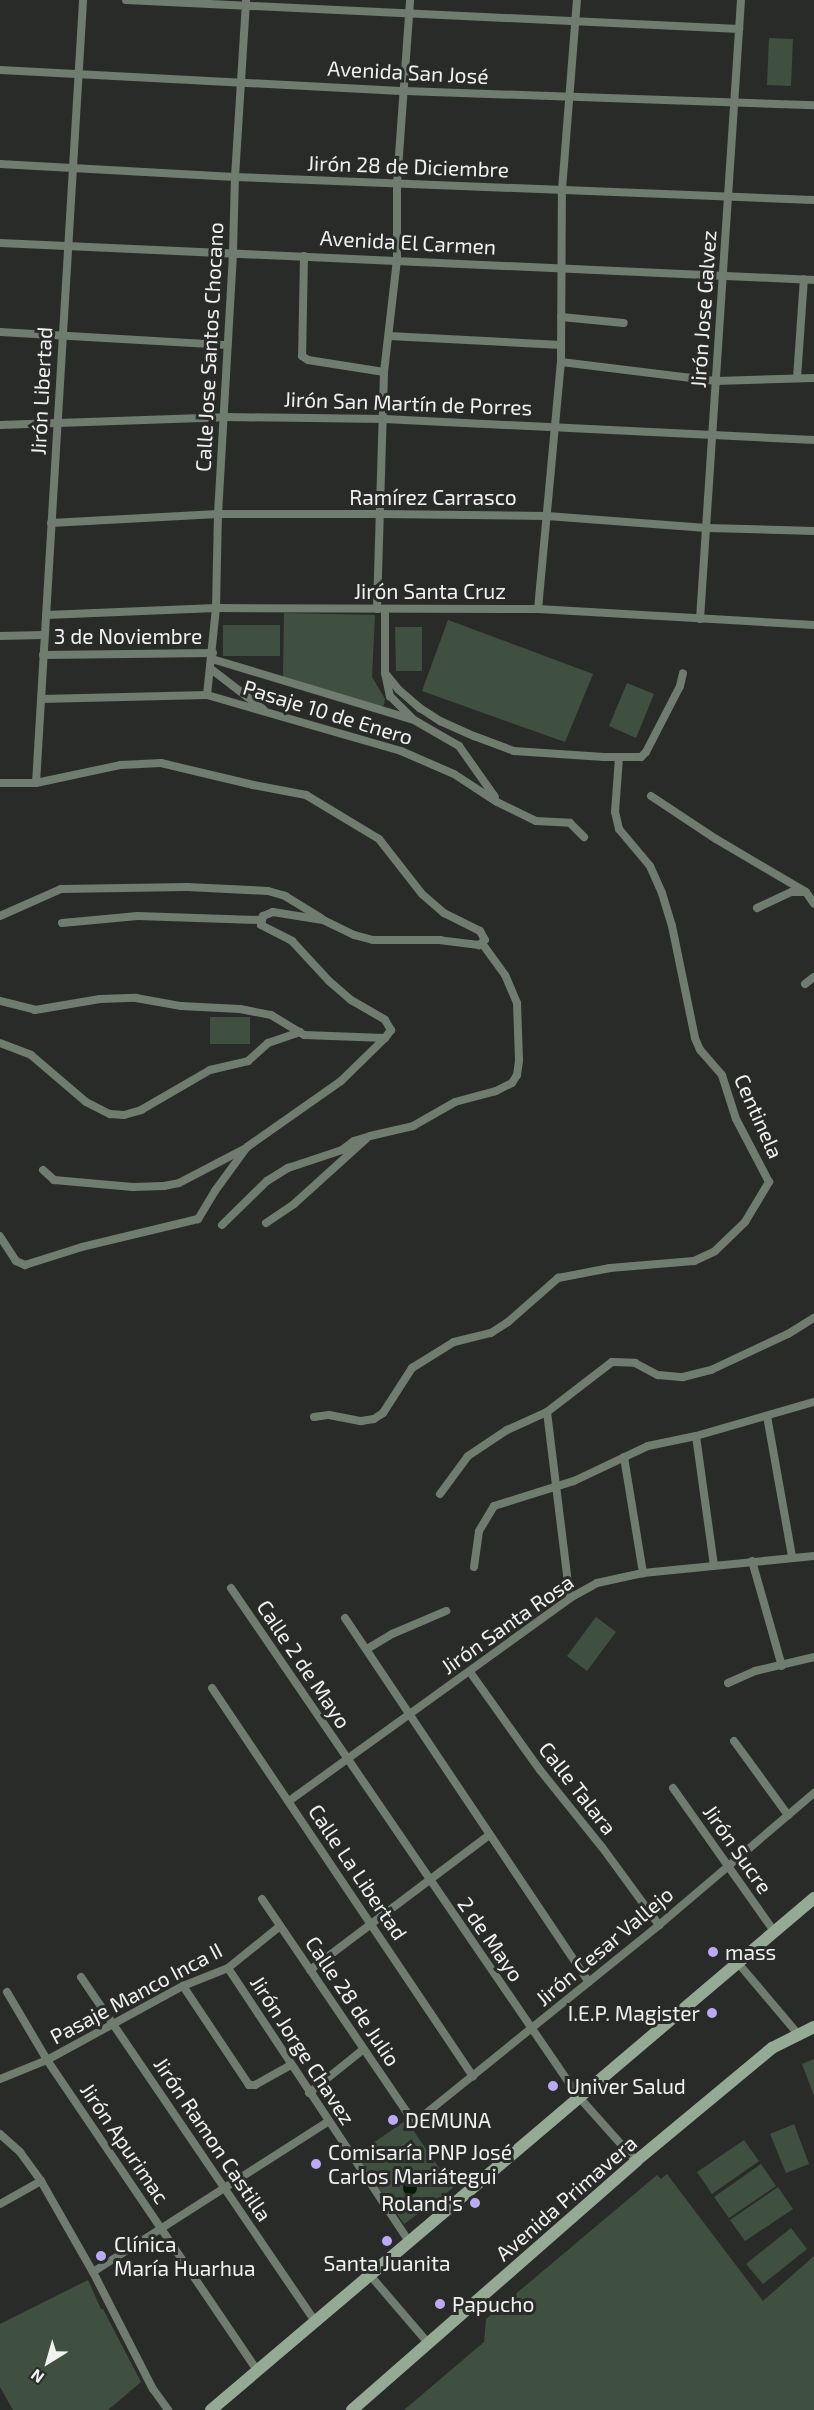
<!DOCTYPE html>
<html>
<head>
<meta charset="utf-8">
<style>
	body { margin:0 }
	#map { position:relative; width:814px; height:2410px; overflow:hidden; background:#292b29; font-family:"Exo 2",sans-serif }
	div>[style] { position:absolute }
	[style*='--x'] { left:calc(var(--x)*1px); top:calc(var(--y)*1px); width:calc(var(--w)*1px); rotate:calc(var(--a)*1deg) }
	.green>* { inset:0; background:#405040 }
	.water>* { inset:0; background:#031b05 }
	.round { border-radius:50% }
	.street>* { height:8px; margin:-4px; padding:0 4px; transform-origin:4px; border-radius:4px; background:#6f7c6f }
	.secondary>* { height:12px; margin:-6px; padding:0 6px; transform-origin:6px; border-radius:6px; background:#95aa95 }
	.dots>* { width:16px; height:16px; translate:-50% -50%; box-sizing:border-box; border:3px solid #292b29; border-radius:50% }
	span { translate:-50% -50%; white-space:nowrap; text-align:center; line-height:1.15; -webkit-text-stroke:6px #292b29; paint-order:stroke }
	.street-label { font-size:21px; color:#f0f1f0 }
	.poi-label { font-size:21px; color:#f0f1f0 }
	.left { translate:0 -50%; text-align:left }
	.right { translate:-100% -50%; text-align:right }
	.north { position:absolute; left:18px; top:2332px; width:60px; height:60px; -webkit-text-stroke:4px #292b29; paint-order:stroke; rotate:217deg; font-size:16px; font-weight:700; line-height:24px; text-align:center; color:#f0f1f0 }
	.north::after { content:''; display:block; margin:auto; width:21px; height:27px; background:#f0f1f0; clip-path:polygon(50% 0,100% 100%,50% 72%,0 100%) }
</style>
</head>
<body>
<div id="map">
	<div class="green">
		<div style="clip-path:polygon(769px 38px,793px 39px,791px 86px,767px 85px)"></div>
		<div style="clip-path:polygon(284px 613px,375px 615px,372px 677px,385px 699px,384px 705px,381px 707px,283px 678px)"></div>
		<div style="clip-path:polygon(448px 620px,593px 674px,565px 742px,422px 691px)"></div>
		<div style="clip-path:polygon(223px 625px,280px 625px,280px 656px,223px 656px)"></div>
		<div style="clip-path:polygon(395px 627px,422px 627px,422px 671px,396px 671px)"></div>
		<div style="clip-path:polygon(627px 683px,654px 694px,636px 738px,609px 726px)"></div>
		<div style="clip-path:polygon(210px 1017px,250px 1017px,250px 1044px,210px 1044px)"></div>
		<div style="clip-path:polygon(596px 1617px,616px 1632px,587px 1671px,567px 1656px)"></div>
		<div style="clip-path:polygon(814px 2059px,814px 2096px,802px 2064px)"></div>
		<div style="clip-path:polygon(406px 2120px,453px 2188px,404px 2224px,356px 2155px)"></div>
		<div style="clip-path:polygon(794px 2124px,809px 2164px,786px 2173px,770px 2134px)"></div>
		<div style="clip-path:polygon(744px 2140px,759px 2161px,712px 2194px,697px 2172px)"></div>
		<div style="clip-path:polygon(761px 2164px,776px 2186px,729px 2218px,714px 2197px)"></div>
		<div style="clip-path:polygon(667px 2174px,763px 2301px,814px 2256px,814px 2410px,404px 2410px,484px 2342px,486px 2319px,657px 2175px,661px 2179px)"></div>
		<div style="clip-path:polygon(778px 2187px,793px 2209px,745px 2241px,730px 2220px)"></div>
		<div style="clip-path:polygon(791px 2228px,807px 2249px,763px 2284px,746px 2264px)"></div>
		<div style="clip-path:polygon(88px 2280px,101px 2309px,103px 2309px,141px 2382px,108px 2410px,13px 2410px,0 2387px,0 2324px)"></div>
	</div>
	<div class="water">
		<div class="round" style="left:403px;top:2181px;width:14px;height:14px"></div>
	</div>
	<div class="street">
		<div style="--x:126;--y:0;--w:614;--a:2.71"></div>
		<div style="--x:0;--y:70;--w:406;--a:3"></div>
		<div style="--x:405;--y:91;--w:409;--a:2"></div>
		<div style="--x:0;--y:164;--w:235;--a:3.2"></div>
		<div style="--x:235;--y:177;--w:579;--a:2.27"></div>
		<div style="--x:0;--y:243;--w:815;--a:2.6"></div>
		<div style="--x:304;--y:256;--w:100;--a:91.1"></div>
		<div style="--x:302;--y:356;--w:7;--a:34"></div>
		<div style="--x:308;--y:360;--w:77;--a:9"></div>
		<div style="--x:561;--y:317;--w:63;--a:5.4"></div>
		<div style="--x:0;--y:332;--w:228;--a:3.3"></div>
		<div style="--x:389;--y:336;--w:172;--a:3"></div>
		<div style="--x:561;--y:362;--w:156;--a:7"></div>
		<div style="--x:716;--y:381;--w:98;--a:-1.8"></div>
		<div style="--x:797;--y:378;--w:99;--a:-86"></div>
		<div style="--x:0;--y:425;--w:224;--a:-2"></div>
		<div style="--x:224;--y:417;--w:160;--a:0.7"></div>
		<div style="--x:384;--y:419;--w:431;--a:2.8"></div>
		<div style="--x:51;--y:523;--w:167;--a:-3.1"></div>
		<div style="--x:218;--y:514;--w:161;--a:0"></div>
		<div style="--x:379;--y:514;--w:168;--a:0.7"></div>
		<div style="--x:547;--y:516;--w:160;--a:4.3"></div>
		<div style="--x:707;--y:528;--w:107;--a:1.6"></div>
		<div style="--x:377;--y:609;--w:237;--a:-88.3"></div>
		<div style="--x:384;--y:372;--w:113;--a:-83.4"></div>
		<div style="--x:397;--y:260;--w:77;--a:-90"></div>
		<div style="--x:397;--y:183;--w:183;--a:-85.9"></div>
		<div style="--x:385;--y:609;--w:64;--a:90"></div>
		<div style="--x:385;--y:673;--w:24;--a:78"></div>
		<div style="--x:390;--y:696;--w:34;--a:45"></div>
		<div style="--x:414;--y:720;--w:52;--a:30"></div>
		<div style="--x:459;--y:746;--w:62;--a:54.8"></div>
		<div style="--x:538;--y:609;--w:248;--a:-84.7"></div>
		<div style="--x:561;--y:362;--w:172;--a:-89.7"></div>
		<div style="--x:562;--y:190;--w:191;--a:-85.5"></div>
		<div style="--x:46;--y:615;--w:170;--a:-2.4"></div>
		<div style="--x:216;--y:608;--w:322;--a:0.2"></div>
		<div style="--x:538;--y:609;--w:276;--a:3.3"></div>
		<div style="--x:700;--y:619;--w:620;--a:-86.21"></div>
		<div style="--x:0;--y:636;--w:44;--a:-1.3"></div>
		<div style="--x:43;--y:655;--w:170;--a:-0.7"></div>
		<div style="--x:212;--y:659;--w:208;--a:16.8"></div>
		<div style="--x:211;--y:669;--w:66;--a:37.6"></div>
		<div style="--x:385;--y:673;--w:22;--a:51"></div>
		<div style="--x:399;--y:690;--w:28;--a:41"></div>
		<div style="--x:420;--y:708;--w:24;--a:33"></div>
		<div style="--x:440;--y:721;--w:37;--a:24"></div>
		<div style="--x:474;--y:736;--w:43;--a:20.6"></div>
		<div style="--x:514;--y:751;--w:90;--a:3.8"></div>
		<div style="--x:604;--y:757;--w:37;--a:0"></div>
		<div style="--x:641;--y:757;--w:7;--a:-45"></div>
		<div style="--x:646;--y:752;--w:74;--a:-62.7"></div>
		<div style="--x:680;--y:686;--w:13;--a:-77"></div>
		<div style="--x:207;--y:695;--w:87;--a:-84.1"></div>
		<div style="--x:216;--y:608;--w:94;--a:-88.8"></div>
		<div style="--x:218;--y:514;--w:262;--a:-86.7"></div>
		<div style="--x:233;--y:252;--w:75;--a:-88.5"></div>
		<div style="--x:235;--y:177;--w:177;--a:-86.4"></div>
		<div style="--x:41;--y:699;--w:166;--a:-1.4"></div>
		<div style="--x:207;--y:695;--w:202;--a:16.1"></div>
		<div style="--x:401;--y:751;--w:58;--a:23.5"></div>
		<div style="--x:454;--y:774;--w:51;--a:33.1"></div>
		<div style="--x:497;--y:802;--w:43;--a:26"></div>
		<div style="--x:536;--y:821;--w:34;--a:3"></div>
		<div style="--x:570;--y:823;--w:20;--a:45"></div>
		<div style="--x:0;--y:783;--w:36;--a:0"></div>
		<div style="--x:36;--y:783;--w:87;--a:-12"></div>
		<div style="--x:121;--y:765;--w:40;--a:-2.9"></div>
		<div style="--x:161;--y:763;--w:95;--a:13.4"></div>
		<div style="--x:253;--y:785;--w:54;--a:10.7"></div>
		<div style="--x:306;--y:795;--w:85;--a:31.1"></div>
		<div style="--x:379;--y:839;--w:70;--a:52"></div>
		<div style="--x:422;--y:894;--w:29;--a:41"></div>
		<div style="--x:444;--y:913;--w:40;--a:26.6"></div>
		<div style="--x:480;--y:931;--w:10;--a:61"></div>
		<div style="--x:485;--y:940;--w:8;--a:140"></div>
		<div style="--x:479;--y:945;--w:38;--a:-173"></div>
		<div style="--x:441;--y:940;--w:68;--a:180"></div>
		<div style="--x:373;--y:940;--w:20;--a:-165"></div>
		<div style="--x:354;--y:935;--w:34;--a:-154"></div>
		<div style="--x:323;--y:920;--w:51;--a:-170.9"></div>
		<div style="--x:273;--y:912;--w:11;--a:158"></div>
		<div style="--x:263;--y:916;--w:9;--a:103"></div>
		<div style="--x:261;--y:925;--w:35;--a:27"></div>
		<div style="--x:292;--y:941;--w:54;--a:47.2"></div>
		<div style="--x:329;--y:981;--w:29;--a:41"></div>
		<div style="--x:351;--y:1000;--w:39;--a:30"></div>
		<div style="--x:385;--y:1020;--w:12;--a:59"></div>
		<div style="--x:391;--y:1030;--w:10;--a:127"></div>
		<div style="--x:385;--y:1038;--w:62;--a:135.7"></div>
		<div style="--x:341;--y:1081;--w:115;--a:144.9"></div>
		<div style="--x:247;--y:1147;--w:54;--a:126"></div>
		<div style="--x:215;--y:1191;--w:33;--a:121"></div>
		<div style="--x:198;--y:1219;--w:119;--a:166.4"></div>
		<div style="--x:82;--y:1247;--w:60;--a:162.5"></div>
		<div style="--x:25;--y:1265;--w:10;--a:-156"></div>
		<div style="--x:16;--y:1261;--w:30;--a:-123"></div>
		<div style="--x:36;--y:783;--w:784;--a:-86.56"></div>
		<div style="--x:651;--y:796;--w:78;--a:33.5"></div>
		<div style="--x:716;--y:839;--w:104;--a:30.5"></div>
		<div style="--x:806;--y:892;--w:14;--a:56"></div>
		<div style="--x:757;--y:908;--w:38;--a:-25"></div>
		<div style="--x:792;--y:892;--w:13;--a:0"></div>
		<div style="--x:0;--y:916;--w:67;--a:-23.9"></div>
		<div style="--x:61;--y:889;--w:126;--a:-0.9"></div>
		<div style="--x:187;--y:887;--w:81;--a:2.8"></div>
		<div style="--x:268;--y:891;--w:18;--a:16"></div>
		<div style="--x:285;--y:896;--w:42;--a:31.4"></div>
		<div style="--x:62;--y:923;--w:76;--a:-5.3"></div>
		<div style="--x:138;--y:916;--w:122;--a:1.9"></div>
		<div style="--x:805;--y:984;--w:11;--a:-38"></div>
		<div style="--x:0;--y:1001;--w:36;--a:14"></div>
		<div style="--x:35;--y:1010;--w:66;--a:-9.6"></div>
		<div style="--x:100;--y:999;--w:36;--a:-2"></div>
		<div style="--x:136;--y:998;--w:46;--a:10.1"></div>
		<div style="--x:181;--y:1006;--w:59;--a:2.9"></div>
		<div style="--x:240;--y:1009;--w:32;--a:11"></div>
		<div style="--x:271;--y:1015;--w:39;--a:31"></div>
		<div style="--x:304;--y:1035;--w:81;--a:2.1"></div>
		<div style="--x:0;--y:1043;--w:33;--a:21"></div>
		<div style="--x:31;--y:1055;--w:72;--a:40.5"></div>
		<div style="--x:86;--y:1102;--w:27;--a:27"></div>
		<div style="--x:110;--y:1114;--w:14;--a:4"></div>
		<div style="--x:124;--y:1115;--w:18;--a:-16"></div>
		<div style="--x:141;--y:1110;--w:80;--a:-30.1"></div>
		<div style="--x:210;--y:1070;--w:39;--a:-13"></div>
		<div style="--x:248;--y:1061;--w:27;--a:-42"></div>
		<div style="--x:268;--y:1043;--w:34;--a:-19"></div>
		<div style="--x:43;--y:1170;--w:15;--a:42"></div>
		<div style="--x:54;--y:1180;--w:79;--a:5.1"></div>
		<div style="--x:133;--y:1187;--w:31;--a:-2"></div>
		<div style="--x:164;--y:1186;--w:15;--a:-11"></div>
		<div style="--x:179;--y:1183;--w:73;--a:-27.6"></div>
		<div style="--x:266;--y:1223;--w:34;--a:-34"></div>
		<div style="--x:294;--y:1204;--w:98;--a:-42.1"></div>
		<div style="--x:222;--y:1225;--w:63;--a:-44.4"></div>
		<div style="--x:267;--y:1181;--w:25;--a:-32"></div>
		<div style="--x:288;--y:1168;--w:57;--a:-18.4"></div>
		<div style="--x:342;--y:1150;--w:15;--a:-37"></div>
		<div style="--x:354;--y:1141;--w:17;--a:-17"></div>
		<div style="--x:370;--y:1136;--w:44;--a:-13.1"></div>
		<div style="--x:413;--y:1126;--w:48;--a:-29.7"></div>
		<div style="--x:455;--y:1102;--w:42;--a:-15"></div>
		<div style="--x:496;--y:1091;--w:18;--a:-27"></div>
		<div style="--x:512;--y:1083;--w:9;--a:-58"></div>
		<div style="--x:517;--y:1075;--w:15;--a:-82"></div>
		<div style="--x:519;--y:1060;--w:57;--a:-92"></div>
		<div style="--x:517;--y:1003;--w:30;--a:-113"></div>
		<div style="--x:505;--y:975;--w:39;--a:-126"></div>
		<div style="--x:547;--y:1412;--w:187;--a:83"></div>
		<div style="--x:767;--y:1416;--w:143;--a:79.9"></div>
		<div style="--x:314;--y:1417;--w:15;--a:-8"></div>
		<div style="--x:329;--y:1415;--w:33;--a:11"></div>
		<div style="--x:361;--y:1421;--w:13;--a:-9"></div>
		<div style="--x:374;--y:1419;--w:11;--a:-34"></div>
		<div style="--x:383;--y:1413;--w:54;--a:-57.2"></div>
		<div style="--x:412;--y:1368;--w:49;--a:-31.8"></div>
		<div style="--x:454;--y:1342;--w:38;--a:-14"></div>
		<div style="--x:491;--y:1333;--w:20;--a:-33"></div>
		<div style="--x:508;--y:1322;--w:67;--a:-41.3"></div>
		<div style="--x:558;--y:1278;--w:53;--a:-10.9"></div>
		<div style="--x:610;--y:1268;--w:84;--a:-4.8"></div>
		<div style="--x:694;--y:1261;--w:23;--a:-25"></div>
		<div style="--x:715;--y:1251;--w:42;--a:-44"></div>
		<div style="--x:745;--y:1222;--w:47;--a:-59"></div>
		<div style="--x:769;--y:1182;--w:71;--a:-117.6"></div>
		<div style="--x:736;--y:1119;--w:46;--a:-107.7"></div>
		<div style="--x:722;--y:1075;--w:33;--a:-131"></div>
		<div style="--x:700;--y:1050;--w:13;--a:-113"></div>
		<div style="--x:695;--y:1038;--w:114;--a:-101.6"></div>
		<div style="--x:672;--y:926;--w:34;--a:-107"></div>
		<div style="--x:662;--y:893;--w:30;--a:-114"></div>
		<div style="--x:650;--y:866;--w:48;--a:-130"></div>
		<div style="--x:619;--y:829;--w:17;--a:-103"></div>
		<div style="--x:615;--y:812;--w:55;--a:-85.8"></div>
		<div style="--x:696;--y:1436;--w:130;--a:82.1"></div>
		<div style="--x:624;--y:1457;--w:118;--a:80.7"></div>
		<div style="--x:440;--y:1494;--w:47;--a:-53.6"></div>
		<div style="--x:468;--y:1456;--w:47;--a:-33.7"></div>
		<div style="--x:507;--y:1430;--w:44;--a:-24.2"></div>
		<div style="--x:547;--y:1412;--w:82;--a:-37.6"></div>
		<div style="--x:612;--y:1362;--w:23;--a:2"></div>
		<div style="--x:635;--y:1363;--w:26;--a:28"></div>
		<div style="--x:658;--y:1375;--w:25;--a:5"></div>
		<div style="--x:683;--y:1377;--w:29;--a:-14"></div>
		<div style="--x:711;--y:1370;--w:85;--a:-25.1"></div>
		<div style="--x:788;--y:1334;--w:31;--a:-32"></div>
		<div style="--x:752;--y:1561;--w:109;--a:74.1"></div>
		<div style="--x:474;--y:1567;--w:36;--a:-82"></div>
		<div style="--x:479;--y:1531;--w:29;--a:-59"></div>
		<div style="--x:494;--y:1506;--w:84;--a:-17.4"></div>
		<div style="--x:574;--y:1481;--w:82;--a:-25.3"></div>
		<div style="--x:648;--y:1446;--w:49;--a:-11.8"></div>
		<div style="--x:696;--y:1436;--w:123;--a:-16.1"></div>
		<div style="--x:231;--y:1588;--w:615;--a:55.66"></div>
		<div style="--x:578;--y:2096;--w:87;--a:48.3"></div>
		<div style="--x:345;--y:1618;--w:438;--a:56.2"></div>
		<div style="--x:367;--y:1649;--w:29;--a:-31"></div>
		<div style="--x:392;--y:1634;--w:59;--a:-23.1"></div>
		<div style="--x:470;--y:1672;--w:120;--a:54.5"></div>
		<div style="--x:540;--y:1770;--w:99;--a:51.2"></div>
		<div style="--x:602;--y:1847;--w:97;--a:53.8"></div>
		<div style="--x:728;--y:1683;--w:30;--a:-24"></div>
		<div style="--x:755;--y:1671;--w:61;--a:-13.3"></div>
		<div style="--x:212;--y:1688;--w:468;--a:56.1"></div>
		<div style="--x:734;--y:1741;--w:92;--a:53.9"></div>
		<div style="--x:673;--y:1788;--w:175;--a:54.8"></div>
		<div style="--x:289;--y:1801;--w:347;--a:-35.8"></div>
		<div style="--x:570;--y:1598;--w:31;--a:-29"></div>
		<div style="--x:597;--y:1583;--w:47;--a:-12.3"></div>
		<div style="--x:643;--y:1573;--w:172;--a:-5.7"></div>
		<div style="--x:262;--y:1899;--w:271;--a:55.8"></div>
		<div style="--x:414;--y:2123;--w:315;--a:-38.9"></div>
		<div style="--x:659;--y:1925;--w:204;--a:-40.4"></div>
		<div style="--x:738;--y:1963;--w:93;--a:49.8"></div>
		<div style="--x:228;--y:1968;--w:326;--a:56.5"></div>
		<div style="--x:310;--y:1970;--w:224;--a:-37"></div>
		<div style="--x:81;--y:1977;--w:416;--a:55.8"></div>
		<div style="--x:183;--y:1986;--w:119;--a:56.3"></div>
		<div style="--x:249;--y:2085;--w:6;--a:0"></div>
		<div style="--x:255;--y:2085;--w:41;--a:-29.1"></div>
		<div style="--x:7;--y:1992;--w:79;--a:59.5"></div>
		<div style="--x:47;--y:2060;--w:374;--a:55.9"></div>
		<div style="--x:0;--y:2079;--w:51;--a:-22"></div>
		<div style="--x:47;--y:2060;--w:155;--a:-28.6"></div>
		<div style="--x:183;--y:1986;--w:48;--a:-21.8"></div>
		<div style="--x:228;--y:1968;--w:67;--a:-38.9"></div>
		<div style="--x:309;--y:2093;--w:70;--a:-38.7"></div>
		<div style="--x:0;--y:2134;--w:27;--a:42"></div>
		<div style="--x:20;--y:2152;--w:36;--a:54"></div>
		<div style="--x:41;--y:2181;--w:105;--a:60.3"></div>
		<div style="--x:93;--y:2272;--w:131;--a:62.9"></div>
		<div style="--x:153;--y:2389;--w:26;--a:54"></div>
		<div style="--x:0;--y:2204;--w:47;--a:-29.3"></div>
		<div style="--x:93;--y:2272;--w:279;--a:-32.6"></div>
		<div style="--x:369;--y:2274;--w:92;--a:49.4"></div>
	</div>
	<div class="secondary">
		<div style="--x:211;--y:2410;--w:791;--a:-40.33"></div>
		<div style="--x:352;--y:2410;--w:378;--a:-41.2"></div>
		<div style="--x:636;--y:2161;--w:177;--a:-39.7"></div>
		<div style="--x:772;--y:2048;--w:47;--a:-26.6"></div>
	</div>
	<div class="dots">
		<div style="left:713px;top:1952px;background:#bcaaf6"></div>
		<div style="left:712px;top:2013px;background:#bcaaf6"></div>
		<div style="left:553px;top:2086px;background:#bcaaf6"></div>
		<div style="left:393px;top:2120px;background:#bcaaf6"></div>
		<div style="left:316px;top:2164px;background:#bcaaf6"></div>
		<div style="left:475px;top:2203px;background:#bcaaf6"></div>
		<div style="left:387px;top:2241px;background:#bcaaf6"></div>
		<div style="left:101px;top:2256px;background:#bcaaf6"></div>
		<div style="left:440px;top:2304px;background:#bcaaf6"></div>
	</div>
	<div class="street-label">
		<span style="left:408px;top:72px;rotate:3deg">Avenida San José</span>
		<span style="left:408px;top:166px;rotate:2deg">Jirón 28 de Diciembre</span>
		<span style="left:408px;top:242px;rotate:3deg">Avenida El Carmen</span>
		<span style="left:703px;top:309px;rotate:-86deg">Jirón Jose Galvez</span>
		<span style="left:209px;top:347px;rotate:-87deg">Calle Jose Santos Chocano</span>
		<span style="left:41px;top:391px;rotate:-87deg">Jirón Libertad</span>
		<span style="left:408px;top:403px;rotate:2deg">Jirón San Martín de Porres</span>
		<span style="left:433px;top:497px">Ramírez Carrasco</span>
		<span style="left:430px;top:591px">Jirón Santa Cruz</span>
		<span style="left:128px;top:636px">3 de Noviembre</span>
		<span style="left:328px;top:712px;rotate:17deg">Pasaje 10 de Enero</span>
		<span style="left:759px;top:1116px;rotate:66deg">Centinela</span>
		<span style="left:507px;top:1624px;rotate:-35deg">Jirón Santa Rosa</span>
		<span style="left:304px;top:1664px;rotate:56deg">Calle 2 de Mayo</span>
		<span style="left:578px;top:1788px;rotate:52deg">Calle Talara</span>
		<span style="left:738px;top:1849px;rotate:55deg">Jirón Sucre</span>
		<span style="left:358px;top:1872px;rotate:56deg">Calle La Libertad</span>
		<span style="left:491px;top:1939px;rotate:55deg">2 de Mayo</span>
		<span style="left:604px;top:1946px;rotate:-40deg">Jirón Cesar Vallejo</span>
		<span style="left:136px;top:1993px;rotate:-28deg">Pasaje Manco Inca II</span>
		<span style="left:353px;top:2001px;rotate:56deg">Calle 28 de Julio</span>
		<span style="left:303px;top:2050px;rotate:57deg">Jirón Jorge Chavez</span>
		<span style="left:213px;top:2139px;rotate:56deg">Jirón Ramon Castilla</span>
		<span style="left:125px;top:2143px;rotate:56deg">Jirón Apurimac</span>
		<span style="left:566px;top:2198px;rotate:-41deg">Avenida Primavera</span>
	</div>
	<div class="poi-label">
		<span class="left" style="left:725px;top:1952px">mass</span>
		<span class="right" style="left:700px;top:2013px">I.E.P. Magister</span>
		<span class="left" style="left:566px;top:2086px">Univer Salud</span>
		<span class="left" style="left:405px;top:2120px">DEMUNA</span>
		<span class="left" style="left:328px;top:2164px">Comisaría PNP José<br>Carlos Mariátegui</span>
		<span class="right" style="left:463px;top:2203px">Roland's</span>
		<span class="left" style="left:114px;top:2256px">Clínica<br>María Huarhua</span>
		<span style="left:387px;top:2263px">Santa Juanita</span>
		<span class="left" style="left:452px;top:2304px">Papucho</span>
	</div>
	<div class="north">N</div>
</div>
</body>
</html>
